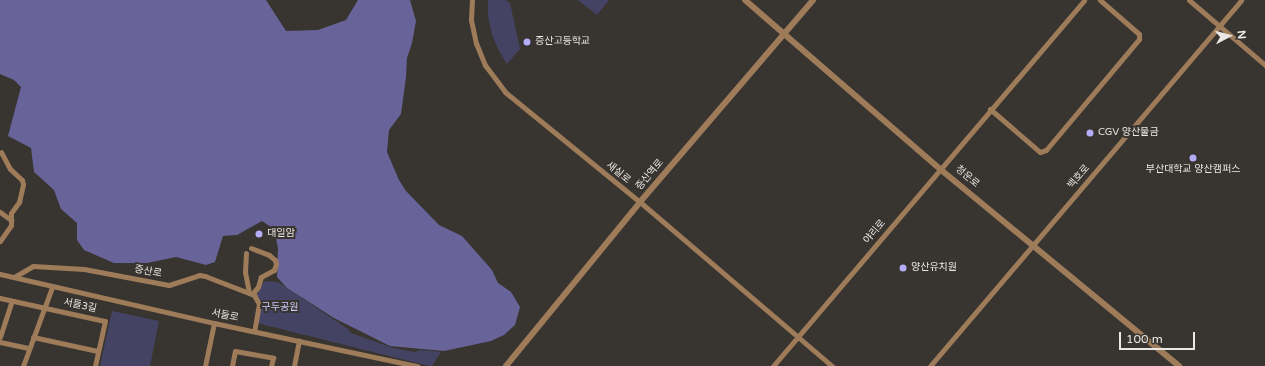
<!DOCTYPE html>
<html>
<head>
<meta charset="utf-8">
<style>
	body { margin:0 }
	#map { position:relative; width:1265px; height:366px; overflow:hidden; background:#383430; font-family:"Varela Round","Noto Sans KR",sans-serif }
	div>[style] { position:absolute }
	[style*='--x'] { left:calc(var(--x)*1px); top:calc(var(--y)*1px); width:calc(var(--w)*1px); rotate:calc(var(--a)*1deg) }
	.green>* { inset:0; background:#454363 }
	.forest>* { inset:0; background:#68649a }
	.minor>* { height:5px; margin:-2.5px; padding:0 2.5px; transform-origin:2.5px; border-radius:2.5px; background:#9e7b59 }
	.tertiary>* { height:6px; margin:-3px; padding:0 3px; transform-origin:3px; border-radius:3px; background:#9e7b59 }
	.dots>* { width:11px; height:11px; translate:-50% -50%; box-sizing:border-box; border:2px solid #383430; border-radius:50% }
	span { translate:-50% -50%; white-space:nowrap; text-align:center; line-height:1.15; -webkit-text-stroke:4px #383430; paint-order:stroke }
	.poi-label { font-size:10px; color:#eae7e4 }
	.left { translate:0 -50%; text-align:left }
	.street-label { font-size:10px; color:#eae7e4 }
	.park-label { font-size:10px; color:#cccafc }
	.north { position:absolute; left:1209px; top:16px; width:40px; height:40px; -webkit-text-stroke:3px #383430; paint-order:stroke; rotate:84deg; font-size:11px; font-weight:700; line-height:16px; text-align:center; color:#eae7e4 }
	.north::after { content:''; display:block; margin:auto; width:14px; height:18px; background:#eae7e4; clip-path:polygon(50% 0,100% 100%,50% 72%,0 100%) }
	.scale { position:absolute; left:1119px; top:332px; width:76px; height:18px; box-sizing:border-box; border:2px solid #eae7e4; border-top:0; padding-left:5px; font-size:12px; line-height:14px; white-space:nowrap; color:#eae7e4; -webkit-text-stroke:3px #383430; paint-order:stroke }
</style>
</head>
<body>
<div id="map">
	<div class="green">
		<div style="clip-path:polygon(488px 0,506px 0,510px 3px,520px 49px,507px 64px,499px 51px,492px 35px,488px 16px)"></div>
		<div style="clip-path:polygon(578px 0,609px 0,597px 15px)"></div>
		<div style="clip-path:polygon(265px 281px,278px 282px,348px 329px,351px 333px,393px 348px,415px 352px,420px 350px,441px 352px,432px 366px,429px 366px,257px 323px,260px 303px,255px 292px)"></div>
		<div style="clip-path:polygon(112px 311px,159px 321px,150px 366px,100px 366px)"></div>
	</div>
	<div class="forest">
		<div style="clip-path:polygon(0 0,266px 0,286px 31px,318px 30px,346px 20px,358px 0,410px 0,416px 21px,412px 43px,407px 58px,406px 77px,401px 114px,389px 130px,387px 152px,399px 180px,406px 191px,439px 225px,462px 236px,492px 270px,498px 283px,511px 292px,520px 307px,515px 325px,504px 335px,491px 341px,444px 351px,390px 346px,334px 318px,287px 288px,277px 277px,278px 248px,274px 229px,262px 221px,237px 235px,223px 236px,215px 262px,206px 265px,176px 257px,147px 263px,114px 263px,84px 250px,77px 240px,77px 223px,61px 209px,54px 190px,34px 172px,31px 148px,8px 136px,21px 87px,14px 80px,0 74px)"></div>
	</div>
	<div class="minor">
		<div style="--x:472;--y:0;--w:20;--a:93"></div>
		<div style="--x:471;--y:20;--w:24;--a:78"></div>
		<div style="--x:476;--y:43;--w:24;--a:68"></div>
		<div style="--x:485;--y:65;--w:34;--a:53"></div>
		<div style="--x:505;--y:92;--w:174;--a:39.2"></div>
		<div style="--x:640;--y:202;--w:253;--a:40.5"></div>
		<div style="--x:1189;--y:0;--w:100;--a:40.5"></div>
		<div style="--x:990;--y:109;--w:66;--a:40.7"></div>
		<div style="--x:1040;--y:152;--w:6;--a:-18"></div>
		<div style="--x:1046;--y:150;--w:145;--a:-50"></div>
		<div style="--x:1139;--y:39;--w:5;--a:-90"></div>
		<div style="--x:1139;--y:34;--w:52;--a:-138.9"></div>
		<div style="--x:0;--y:212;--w:14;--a:36"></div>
		<div style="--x:0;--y:241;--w:19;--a:-55"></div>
		<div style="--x:11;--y:225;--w:12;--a:-90"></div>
		<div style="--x:11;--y:213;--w:14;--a:-54"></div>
		<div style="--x:19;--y:202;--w:18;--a:-77"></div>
		<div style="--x:23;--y:184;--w:4;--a:-104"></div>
		<div style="--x:22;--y:180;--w:16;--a:-137"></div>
		<div style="--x:10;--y:169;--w:19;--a:-118"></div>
		<div style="--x:251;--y:248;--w:19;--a:21"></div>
		<div style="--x:269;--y:255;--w:8;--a:40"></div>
		<div style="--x:275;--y:260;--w:4;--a:76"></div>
		<div style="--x:276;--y:264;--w:6;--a:108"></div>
		<div style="--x:274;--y:270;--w:15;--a:152"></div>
		<div style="--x:261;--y:277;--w:10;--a:107"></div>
		<div style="--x:258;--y:287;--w:9;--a:131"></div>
		<div style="--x:246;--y:253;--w:19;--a:93"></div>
		<div style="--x:245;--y:272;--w:21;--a:79"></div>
		<div style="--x:0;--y:274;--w:220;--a:12.9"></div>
		<div style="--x:214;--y:323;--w:208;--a:12"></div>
		<div style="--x:14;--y:277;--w:22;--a:-30"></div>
		<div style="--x:33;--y:266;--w:51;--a:3.4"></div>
		<div style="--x:84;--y:269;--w:86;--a:10.7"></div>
		<div style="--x:169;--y:285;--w:32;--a:-18"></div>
		<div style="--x:199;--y:275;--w:6;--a:9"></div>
		<div style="--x:205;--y:276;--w:53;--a:21.2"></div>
		<div style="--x:254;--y:295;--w:10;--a:61"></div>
		<div style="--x:259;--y:304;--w:27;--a:100"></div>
		<div style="--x:0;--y:298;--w:107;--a:12.4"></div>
		<div style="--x:105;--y:321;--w:46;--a:102.5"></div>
		<div style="--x:0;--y:337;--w:38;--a:-72"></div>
		<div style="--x:33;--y:337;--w:66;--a:12.2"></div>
		<div style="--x:0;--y:342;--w:30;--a:12"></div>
		<div style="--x:23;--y:366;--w:84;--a:-69.8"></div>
		<div style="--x:205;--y:366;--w:44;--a:-78.2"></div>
		<div style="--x:232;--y:366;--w:15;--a:-79"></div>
		<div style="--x:235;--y:351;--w:39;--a:10"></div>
		<div style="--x:273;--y:358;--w:8;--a:104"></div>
		<div style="--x:294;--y:366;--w:26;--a:-79"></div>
		<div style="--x:773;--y:366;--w:480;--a:-49.6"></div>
		<div style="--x:930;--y:366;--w:480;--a:-49.6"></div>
	</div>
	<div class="tertiary">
		<div style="--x:745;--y:0;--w:258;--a:40.9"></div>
		<div style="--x:940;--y:169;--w:310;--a:39.5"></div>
		<div style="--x:506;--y:366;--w:212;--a:-50.7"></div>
		<div style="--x:640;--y:202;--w:266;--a:-49.4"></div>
	</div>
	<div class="dots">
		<div style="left:527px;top:42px;background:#b3adf9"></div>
		<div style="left:1090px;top:133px;background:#b3adf9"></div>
		<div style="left:1193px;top:158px;background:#b3adf9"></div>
		<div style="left:259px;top:234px;background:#b3adf9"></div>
		<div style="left:903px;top:268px;background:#b3adf9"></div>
	</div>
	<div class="poi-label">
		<span class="left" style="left:535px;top:42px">증산고등학교</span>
		<span class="left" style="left:1098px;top:133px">CGV 양산물금</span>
		<span style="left:1193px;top:170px">부산대학교 양산캠퍼스</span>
		<span class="left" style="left:267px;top:234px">대일암</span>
		<span class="left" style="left:911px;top:268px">양산유치원</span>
	</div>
	<div class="street-label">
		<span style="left:618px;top:173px;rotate:39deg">새실로</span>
		<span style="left:650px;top:175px;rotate:-50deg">증산역로</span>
		<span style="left:967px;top:177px;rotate:40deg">청운로</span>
		<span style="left:1079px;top:177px;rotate:-49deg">백호로</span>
		<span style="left:875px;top:232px;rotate:-50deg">야리로</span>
		<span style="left:148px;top:272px;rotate:10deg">증산로</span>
		<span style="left:80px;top:306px;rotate:12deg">서들3길</span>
		<span style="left:225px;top:316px;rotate:11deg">서들로</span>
	</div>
	<div class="park-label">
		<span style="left:280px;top:308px">구두공원</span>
	</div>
	<div class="north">N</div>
	<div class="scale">100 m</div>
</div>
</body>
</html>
